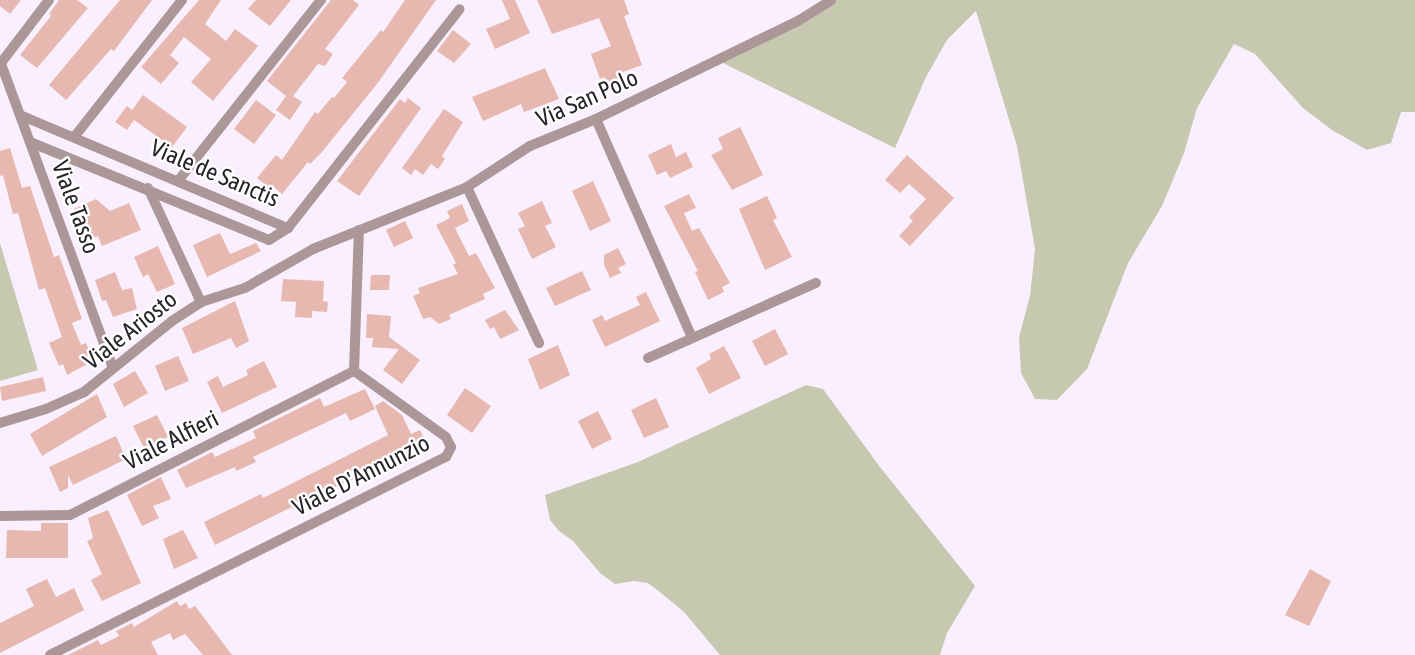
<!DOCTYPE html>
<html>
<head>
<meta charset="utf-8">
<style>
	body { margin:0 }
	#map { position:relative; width:1415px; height:655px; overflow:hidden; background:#faeffe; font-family:"Asap Condensed",sans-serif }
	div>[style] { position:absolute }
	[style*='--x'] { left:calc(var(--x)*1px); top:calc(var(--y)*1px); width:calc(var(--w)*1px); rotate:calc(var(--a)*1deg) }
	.green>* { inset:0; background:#c6c9b0 }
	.building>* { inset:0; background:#e6b8af }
	.minor>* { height:10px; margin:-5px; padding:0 5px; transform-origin:5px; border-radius:5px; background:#ab9797 }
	span { translate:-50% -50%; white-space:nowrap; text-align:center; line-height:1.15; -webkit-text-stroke:5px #fff; paint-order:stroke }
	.street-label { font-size:24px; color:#28232a }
</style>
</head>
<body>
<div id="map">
	<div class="green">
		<div style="clip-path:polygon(826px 0,1415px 0,1415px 112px,1401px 112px,1391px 143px,1367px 150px,1332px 130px,1303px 108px,1255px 54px,1234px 44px,1197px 108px,1184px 153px,1162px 206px,1128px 263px,1087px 369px,1057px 400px,1035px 399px,1021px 373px,1019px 337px,1030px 296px,1035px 249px,1017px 146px,976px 11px,947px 40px,926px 77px,895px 148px,717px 60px)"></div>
		<div style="clip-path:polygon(0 243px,38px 370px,0 381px)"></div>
		<div style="clip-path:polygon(806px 385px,823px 389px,880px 467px,975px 586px,947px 633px,940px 655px,720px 655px,684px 612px,661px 593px,648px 583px,634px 581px,615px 584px,600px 573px,573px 541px,559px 531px,550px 520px,545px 495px,638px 462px)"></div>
	</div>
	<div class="building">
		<div style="clip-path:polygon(0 0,21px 0,10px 14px,0 6px)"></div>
		<div style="clip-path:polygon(59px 0,77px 0,88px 8px,37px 68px,20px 55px,51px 16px,49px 14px)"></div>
		<div style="clip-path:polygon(120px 0,152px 0,114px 51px,111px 49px,66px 100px,49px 85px)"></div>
		<div style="clip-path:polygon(199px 0,221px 0,205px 24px,226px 41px,235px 29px,258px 46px,213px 101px,191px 82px,211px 59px,184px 37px,170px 55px,179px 63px,161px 84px,141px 67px)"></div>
		<div style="clip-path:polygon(256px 0,291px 0,270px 26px,248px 9px)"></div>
		<div style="clip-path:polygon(331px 0,353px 0,359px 5px,325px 49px,333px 54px,325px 66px,318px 64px,293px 96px,302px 102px,290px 120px,276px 110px,286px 96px,267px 81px)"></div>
		<div style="clip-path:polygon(405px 0,436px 0,377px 84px,321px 153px,310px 164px,308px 162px,282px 194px,274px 187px,272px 190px,257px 178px,276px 155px,282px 160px,315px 112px,318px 114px,332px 97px,334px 98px,347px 82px,342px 78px,381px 30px,383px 32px)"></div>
		<div style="clip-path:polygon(502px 0,515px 0,530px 33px,495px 49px,486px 29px,510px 19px)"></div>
		<div style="clip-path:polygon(537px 0,624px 0,629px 14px,624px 16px,642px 65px,620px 73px,622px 78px,607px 84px,604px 77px,600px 79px,591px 54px,611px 46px,599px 18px,552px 34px)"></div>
		<div style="clip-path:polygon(453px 30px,471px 44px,454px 63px,437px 51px)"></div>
		<div style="clip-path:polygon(545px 68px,559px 99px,524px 112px,521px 104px,483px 121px,472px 97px)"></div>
		<div style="clip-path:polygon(143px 95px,187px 127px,172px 147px,134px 120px,127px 130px,115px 122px,127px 106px,132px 110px)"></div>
		<div style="clip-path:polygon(408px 98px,421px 108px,359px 196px,337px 181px,400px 99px,405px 103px)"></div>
		<div style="clip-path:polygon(256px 100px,276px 115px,254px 144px,234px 129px)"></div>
		<div style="clip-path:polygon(444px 109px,463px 122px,442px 156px,445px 159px,438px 169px,431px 164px,423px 175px,415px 169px,411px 175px,402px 168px)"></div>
		<div style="clip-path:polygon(740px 127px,763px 175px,732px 190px,711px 155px,723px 149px,718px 138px)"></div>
		<div style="clip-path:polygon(671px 144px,676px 157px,686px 152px,693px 167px,670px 178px,666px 171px,657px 175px,648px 155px)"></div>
		<div style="clip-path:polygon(10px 148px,22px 188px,30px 186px,54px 257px,59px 255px,82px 319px,72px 323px,81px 345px,86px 343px,93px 361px,67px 375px,63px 364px,59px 366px,49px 343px,62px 337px,45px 288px,39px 290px,18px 213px,13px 214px,3px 175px,0 176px,0 151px)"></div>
		<div style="clip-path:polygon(907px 155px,954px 198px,910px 246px,899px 236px,913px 221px,909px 217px,926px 199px,909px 184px,900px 193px,885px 180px)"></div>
		<div style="clip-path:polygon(593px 181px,611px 221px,590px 231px,572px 191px)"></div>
		<div style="clip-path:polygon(689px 194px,696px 208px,684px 213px,692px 231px,699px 228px,730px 283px,722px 287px,724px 292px,708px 300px,695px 272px,698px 271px,664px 206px)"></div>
		<div style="clip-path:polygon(767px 196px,777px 218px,773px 220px,792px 257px,765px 270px,739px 209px)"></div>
		<div style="clip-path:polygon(96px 199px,110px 211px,129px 203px,141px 230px,102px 246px,98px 236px,88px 241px,74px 209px)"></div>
		<div style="clip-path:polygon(542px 201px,552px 223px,545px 226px,556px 247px,532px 259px,518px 229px,525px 226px,518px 213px)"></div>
		<div style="clip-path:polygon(462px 204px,469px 221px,455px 228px,469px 256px,476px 253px,495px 288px,483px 294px,485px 299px,449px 315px,451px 319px,439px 324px,430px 317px,423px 319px,413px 296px,420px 293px,418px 288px,458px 274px,453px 265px,456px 263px,436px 225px,450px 218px,447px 211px)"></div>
		<div style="clip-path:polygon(405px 221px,413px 238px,394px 247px,386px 230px)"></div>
		<div style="clip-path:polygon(220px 233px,230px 254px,256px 243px,261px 251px,207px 277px,193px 245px)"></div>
		<div style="clip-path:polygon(158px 246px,175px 284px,157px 292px,148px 274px,143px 277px,134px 257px)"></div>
		<div style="clip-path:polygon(618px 248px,626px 264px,618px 268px,621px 273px,610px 278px,604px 265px,604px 255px)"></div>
		<div style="clip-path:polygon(582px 271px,591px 290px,555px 306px,546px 288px)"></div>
		<div style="clip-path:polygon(115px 272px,122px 290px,132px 288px,137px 309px,113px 317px,106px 300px,102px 301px,95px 280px)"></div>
		<div style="clip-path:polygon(371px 275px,390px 275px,389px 290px,370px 290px)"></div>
		<div style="clip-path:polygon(283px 279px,324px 281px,323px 301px,328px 302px,327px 312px,312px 311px,312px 318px,295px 317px,296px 302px,281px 301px)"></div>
		<div style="clip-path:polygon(646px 292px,660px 321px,605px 347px,592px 320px,602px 315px,605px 321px,640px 305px,636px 297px)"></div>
		<div style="clip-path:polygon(235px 301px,249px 341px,236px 348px,231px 338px,193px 354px,182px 328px)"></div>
		<div style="clip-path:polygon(505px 310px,519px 330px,500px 339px,494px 327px,490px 329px,485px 320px)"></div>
		<div style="clip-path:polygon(367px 314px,391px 316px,389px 337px,420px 360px,402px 384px,383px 370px,399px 349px,372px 347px,373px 338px,366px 338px)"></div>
		<div style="clip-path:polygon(775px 329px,788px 354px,765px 366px,752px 341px)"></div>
		<div style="clip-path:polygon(558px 345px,570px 375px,540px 390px,528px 359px)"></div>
		<div style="clip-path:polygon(724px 346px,741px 378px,709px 394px,696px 368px,711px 359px,709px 354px)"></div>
		<div style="clip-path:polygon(178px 356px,189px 381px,165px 391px,155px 366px)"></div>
		<div style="clip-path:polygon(264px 361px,277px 387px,222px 413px,207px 382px,218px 376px,223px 387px,248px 375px,246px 370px)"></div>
		<div style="clip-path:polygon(135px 371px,148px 393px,124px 407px,113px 384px)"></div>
		<div style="clip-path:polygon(43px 377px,46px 391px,2px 401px,0 387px)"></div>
		<div style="clip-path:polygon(465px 388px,491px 406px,472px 433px,447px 415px)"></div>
		<div style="clip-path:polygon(365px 389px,375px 409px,350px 421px,346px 413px,253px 457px,256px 462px,236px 471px,235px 467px,186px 488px,177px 470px,212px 452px,215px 457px,256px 438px,253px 431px,320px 398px,324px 407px)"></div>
		<div style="clip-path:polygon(97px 394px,107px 417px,42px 456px,30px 434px)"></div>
		<div style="clip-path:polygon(656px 398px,669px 427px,644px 438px,631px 410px)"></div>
		<div style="clip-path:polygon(383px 401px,402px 415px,411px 434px,420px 430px,426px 443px,316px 497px,317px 499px,294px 510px,292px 507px,215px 545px,204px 522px,261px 494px,263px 498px,388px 435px,375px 406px)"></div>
		<div style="clip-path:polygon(598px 411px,612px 439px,592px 449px,578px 421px)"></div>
		<div style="clip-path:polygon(157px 415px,168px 437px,144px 448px,133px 426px)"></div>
		<div style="clip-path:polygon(116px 436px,126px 459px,73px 485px,68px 475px,68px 488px,60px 492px,49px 467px)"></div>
		<div style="clip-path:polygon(161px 477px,171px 499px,153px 506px,159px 518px,142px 526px,127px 495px)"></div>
		<div style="clip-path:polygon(108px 510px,141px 583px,102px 601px,91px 580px,102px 574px,87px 541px,93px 538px,88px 518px)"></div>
		<div style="clip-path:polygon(41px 523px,68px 523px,68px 558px,6px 558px,7px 530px,41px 531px)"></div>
		<div style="clip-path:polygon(183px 530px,198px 558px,174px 569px,163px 539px)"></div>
		<div style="clip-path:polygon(1310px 569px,1331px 581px,1309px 626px,1285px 615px)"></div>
		<div style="clip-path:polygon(47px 579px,56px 597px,74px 588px,84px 610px,0 653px,0 623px,34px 606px,26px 589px)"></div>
		<div style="clip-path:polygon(177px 601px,180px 606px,186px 603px,189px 609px,195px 606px,232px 655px,203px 655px,185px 634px,173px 640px,170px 633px,151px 642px,158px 655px,68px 655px,98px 640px,101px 645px,119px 636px,116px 631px,132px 623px,134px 627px)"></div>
	</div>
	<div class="minor">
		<div style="--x:0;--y:61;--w:327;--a:69.8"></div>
		<div style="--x:1;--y:63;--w:79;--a:-52.7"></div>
		<div style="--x:20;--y:115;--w:291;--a:22.9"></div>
		<div style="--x:596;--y:119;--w:239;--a:66.3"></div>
		<div style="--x:75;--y:136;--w:173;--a:-51.8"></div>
		<div style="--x:30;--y:142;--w:258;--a:22.3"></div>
		<div style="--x:269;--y:240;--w:22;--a:-32"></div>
		<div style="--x:288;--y:228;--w:278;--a:-51.9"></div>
		<div style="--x:178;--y:181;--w:231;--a:-51.7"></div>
		<div style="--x:467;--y:187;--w:172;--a:65.2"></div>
		<div style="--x:148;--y:188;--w:126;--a:65.1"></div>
		<div style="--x:648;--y:358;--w:184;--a:-24.1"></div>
		<div style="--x:0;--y:423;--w:48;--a:-16.9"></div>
		<div style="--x:46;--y:409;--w:42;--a:-24.1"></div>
		<div style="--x:84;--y:392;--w:113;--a:-38.9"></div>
		<div style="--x:172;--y:321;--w:35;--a:-33"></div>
		<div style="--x:201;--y:302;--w:46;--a:-17.7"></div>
		<div style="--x:245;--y:288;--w:78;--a:-29.8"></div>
		<div style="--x:313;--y:249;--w:166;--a:-21.9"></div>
		<div style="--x:467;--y:187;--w:75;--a:-33.1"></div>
		<div style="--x:530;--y:146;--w:71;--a:-22.2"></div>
		<div style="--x:596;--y:119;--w:225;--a:-25.9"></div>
		<div style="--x:798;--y:21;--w:39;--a:-32"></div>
		<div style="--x:0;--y:516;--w:70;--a:-0.8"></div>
		<div style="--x:70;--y:515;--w:318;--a:-26.9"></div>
		<div style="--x:50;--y:655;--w:443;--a:-26.6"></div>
		<div style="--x:446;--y:457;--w:11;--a:-63"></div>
		<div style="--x:451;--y:447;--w:11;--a:-117"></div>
		<div style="--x:446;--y:437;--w:113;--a:-144.3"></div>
		<div style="--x:354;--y:371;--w:141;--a:-88"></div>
	</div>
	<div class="street-label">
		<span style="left:587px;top:98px;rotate:-24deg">Via San Polo</span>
		<span style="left:215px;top:173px;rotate:23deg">Viale de Sanctis</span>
		<span style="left:76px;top:207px;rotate:70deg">Viale Tasso</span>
		<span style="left:130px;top:330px;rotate:-38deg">Viale Ariosto</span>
		<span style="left:171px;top:440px;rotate:-27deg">Viale Alfieri</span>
		<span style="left:361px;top:475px;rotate:-27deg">Viale D'Annunzio</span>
	</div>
</div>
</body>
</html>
